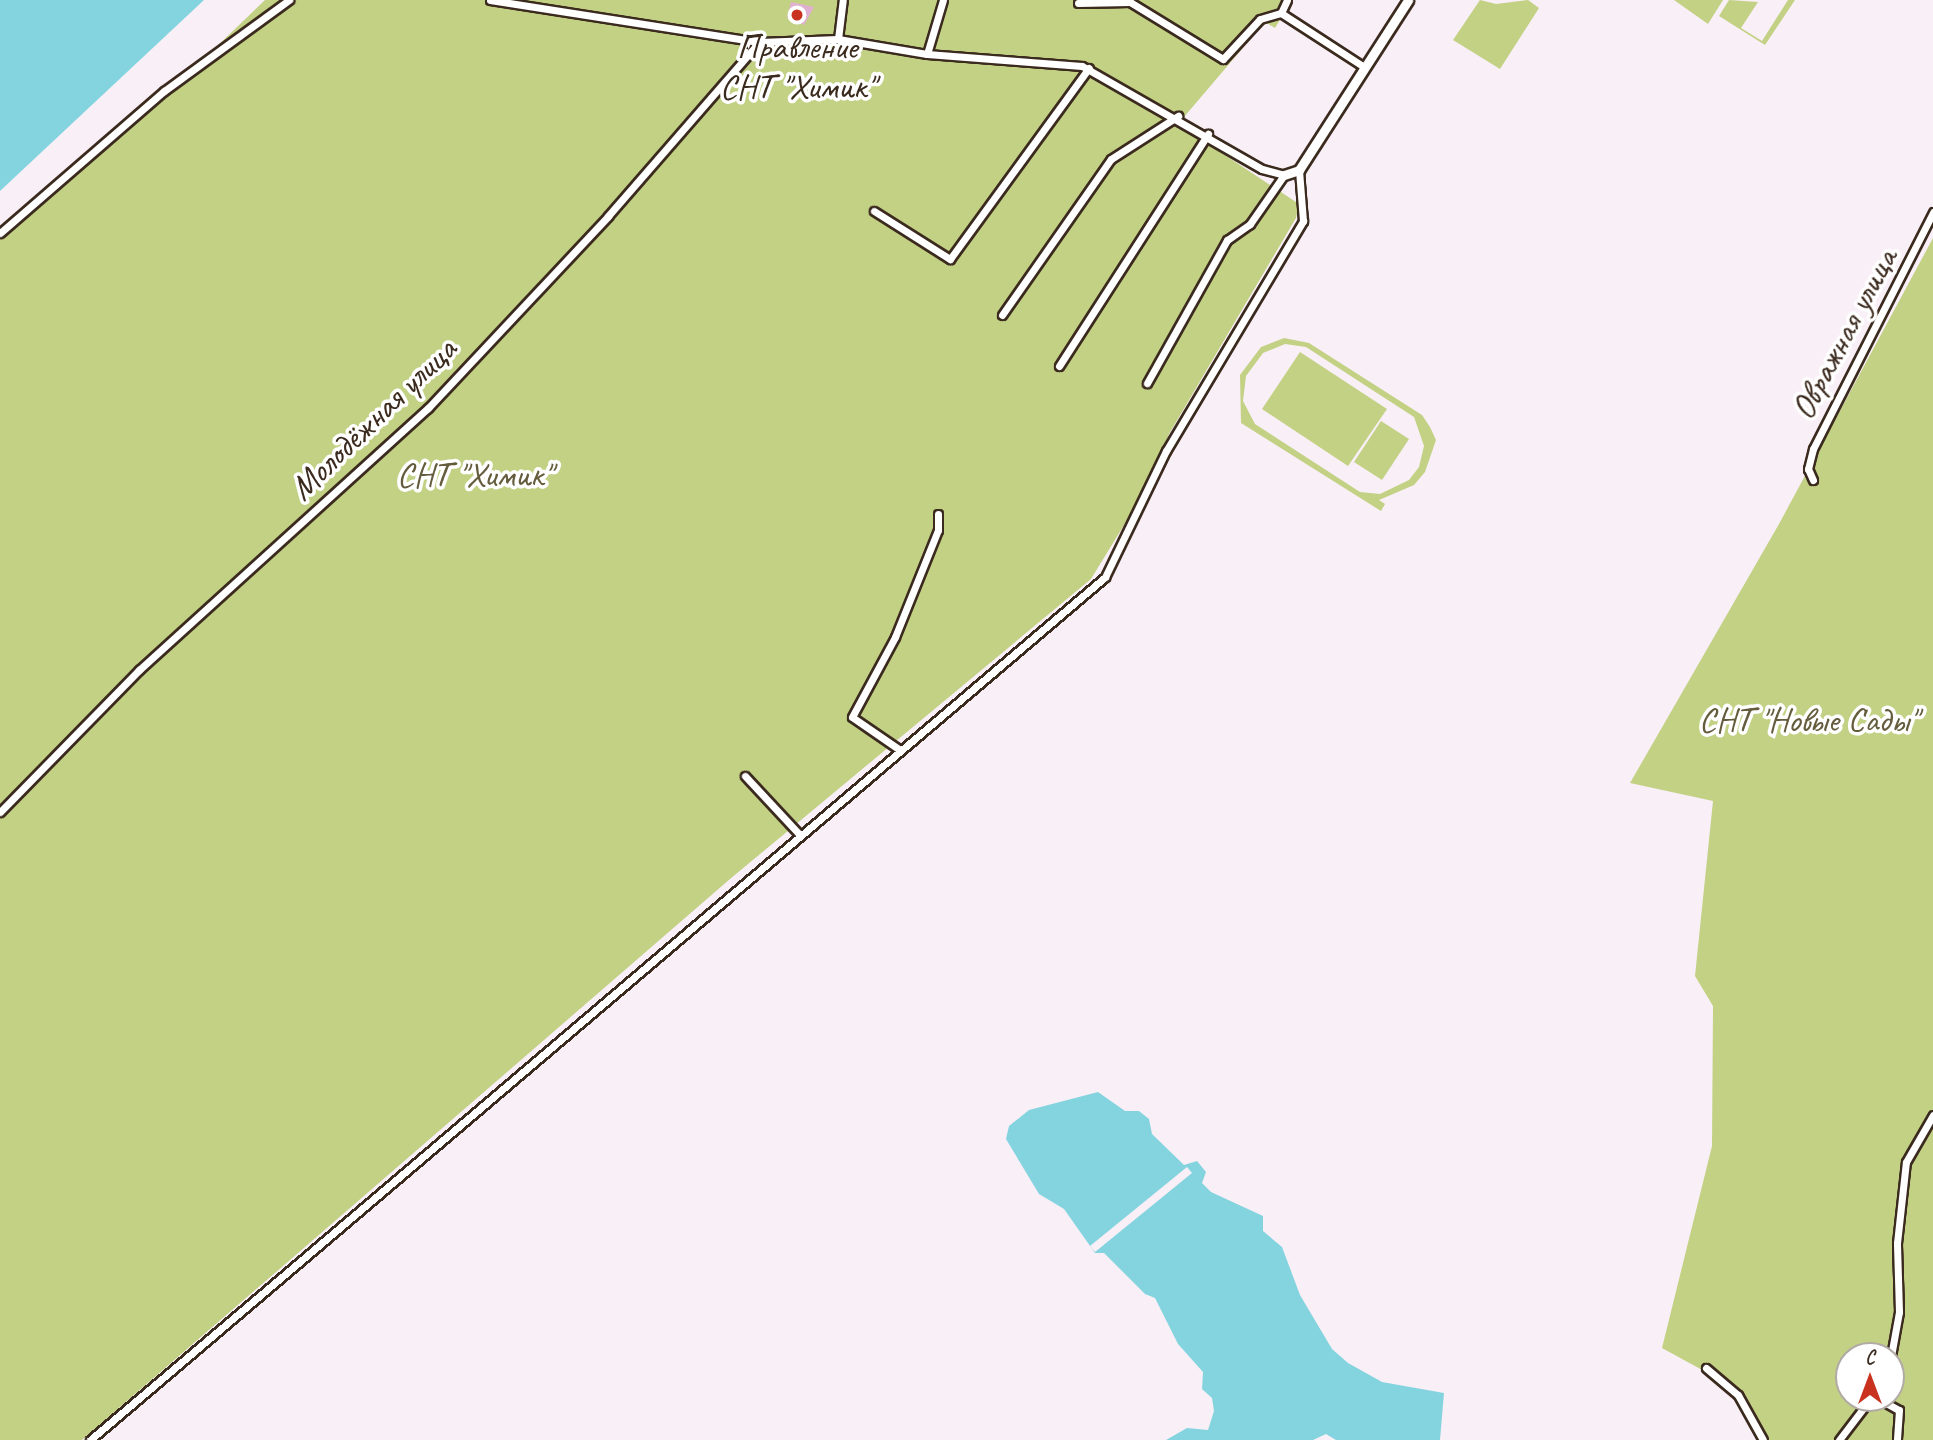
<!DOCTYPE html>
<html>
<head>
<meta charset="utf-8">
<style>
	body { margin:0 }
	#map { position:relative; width:1933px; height:1440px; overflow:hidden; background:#f9eff6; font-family:Caveat,sans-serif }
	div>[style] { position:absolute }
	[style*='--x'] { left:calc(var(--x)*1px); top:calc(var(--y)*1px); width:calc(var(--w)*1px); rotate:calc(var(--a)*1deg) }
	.green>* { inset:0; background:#c3d185 }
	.water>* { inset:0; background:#84d4df }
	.pier>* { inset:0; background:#f9eff6 }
	.building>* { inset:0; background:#e0b0d0 }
	.roads { filter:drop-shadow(2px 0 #3b2a1e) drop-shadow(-2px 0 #3b2a1e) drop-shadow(0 2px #3b2a1e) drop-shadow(0 -2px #3b2a1e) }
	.minor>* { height:7px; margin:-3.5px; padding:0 3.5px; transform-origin:3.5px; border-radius:3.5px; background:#fff }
	.tertiary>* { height:9px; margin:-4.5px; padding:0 4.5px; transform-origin:4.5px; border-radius:4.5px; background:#fff }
	.dots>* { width:19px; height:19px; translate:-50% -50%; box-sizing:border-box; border:4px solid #fff; border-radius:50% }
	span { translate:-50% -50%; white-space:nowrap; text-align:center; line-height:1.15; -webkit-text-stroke:7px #fff; paint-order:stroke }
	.poi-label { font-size:35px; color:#3b2a1e }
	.street-label { font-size:35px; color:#3b2a1e }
	.park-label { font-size:35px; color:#645c3d }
	.north { position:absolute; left:1835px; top:1342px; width:70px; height:70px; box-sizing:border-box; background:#fff; border:2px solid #b1aaa5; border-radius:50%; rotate:0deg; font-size:19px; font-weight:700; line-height:28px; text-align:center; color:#3b2a1e }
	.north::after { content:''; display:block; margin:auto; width:24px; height:32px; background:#c8321e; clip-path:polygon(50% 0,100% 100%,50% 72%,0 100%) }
</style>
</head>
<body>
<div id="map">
	<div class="green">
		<div style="clip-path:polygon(265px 0,1292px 0,1275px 28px,1265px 22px,1178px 124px,1299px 204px,1296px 218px,1169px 434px,1151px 481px,1091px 579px,730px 879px,82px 1440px,0 1440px,0 232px,187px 75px)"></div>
		<div style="clip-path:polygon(1480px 0,1496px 4px,1528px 0,1539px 8px,1500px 69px,1453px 40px)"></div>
		<div style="clip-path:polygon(1674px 0,1723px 0,1708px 24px)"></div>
		<div style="clip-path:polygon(1729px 0,1758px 2px,1741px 28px,1762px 41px,1788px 0,1795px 0,1765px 45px,1719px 16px)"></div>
		<div style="clip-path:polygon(evenodd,1933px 238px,1933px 1440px,1769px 1440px,1737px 1389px,1662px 1348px,1712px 1146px,1713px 1006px,1695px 976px,1713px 801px,1630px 783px,1779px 524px,1933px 238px,1849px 1356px,1891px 1356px,1891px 1398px,1849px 1398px,1849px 1356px)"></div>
		<div style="clip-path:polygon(evenodd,1284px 338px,1309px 343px,1422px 415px,1430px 427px,1436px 440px,1425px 472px,1414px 485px,1379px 500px,1385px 504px,1381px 511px,1241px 423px,1240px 375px,1261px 347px,1284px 338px,1285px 344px,1306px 347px,1414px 417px,1424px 446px,1419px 467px,1409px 480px,1380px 494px,1360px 492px,1255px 424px,1243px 401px,1246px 376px,1263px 353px,1285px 344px)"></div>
		<div style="clip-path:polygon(1300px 352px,1387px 409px,1348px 466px,1262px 409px)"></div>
		<div style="clip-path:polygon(1381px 421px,1409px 439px,1382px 480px,1354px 462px)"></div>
	</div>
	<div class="water">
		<div style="clip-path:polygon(0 0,204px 0,0 191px)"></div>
		<div style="clip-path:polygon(1098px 1092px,1125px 1111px,1139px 1111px,1149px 1119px,1152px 1134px,1184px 1165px,1197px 1161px,1206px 1172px,1202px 1183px,1211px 1192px,1263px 1216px,1263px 1231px,1282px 1247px,1300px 1295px,1332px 1349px,1348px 1363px,1382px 1382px,1444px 1393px,1440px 1440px,1336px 1440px,1326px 1434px,1313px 1440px,1166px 1440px,1187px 1428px,1208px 1430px,1214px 1411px,1212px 1398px,1202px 1389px,1203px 1372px,1178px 1344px,1155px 1298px,1145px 1294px,1104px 1253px,1095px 1253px,1064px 1209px,1039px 1194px,1006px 1139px,1009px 1126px,1029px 1110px)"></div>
	</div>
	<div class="pier">
		<div style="clip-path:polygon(1187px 1167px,1192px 1173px,1095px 1252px,1090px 1246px)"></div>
	</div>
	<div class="building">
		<div style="clip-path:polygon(791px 2px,814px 7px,804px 25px,787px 18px)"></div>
	</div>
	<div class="roads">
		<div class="minor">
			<div style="--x:490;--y:0;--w:272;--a:8.9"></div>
			<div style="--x:759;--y:42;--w:79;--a:-2.2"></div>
			<div style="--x:838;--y:39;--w:90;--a:9.6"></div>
			<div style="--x:927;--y:54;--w:155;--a:4.4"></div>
			<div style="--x:1082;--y:66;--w:207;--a:29.8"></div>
			<div style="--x:1262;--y:169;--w:23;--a:15"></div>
			<div style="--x:1284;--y:175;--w:60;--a:124.8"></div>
			<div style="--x:1250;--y:224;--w:28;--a:145"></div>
			<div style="--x:1227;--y:240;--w:164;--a:119.2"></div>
			<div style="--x:1078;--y:3;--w:52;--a:-1.1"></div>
			<div style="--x:1130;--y:2;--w:109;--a:31.5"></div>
			<div style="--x:1223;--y:59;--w:54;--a:-47.2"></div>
			<div style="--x:1260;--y:19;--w:22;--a:-16"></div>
			<div style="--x:1281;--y:13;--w:99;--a:33"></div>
			<div style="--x:1281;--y:13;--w:14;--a:-65"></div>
			<div style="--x:838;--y:39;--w:39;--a:-83"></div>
			<div style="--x:927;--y:54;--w:56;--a:-73.5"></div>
			<div style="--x:874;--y:211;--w:90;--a:32.3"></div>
			<div style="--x:950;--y:259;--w:236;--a:-54"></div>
			<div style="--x:0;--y:233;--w:217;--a:-40.9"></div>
			<div style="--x:164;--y:91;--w:155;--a:-36.1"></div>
			<div style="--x:1002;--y:315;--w:190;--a:-55.1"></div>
			<div style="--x:1111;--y:159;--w:80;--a:-32.7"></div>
			<div style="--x:1059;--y:366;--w:276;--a:-57.3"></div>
			<div style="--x:1813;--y:480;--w:12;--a:-114"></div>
			<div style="--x:1808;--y:469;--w:21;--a:-76"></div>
			<div style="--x:1813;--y:449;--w:266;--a:-63.1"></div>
			<div style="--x:900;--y:750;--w:58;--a:-145.5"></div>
			<div style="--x:852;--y:717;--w:91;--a:-61.7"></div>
			<div style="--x:895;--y:637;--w:115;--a:-68.1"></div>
			<div style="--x:938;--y:530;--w:16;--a:-90"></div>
			<div style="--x:745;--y:776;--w:81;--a:47"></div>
			<div style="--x:0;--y:812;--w:199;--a:-45.6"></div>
			<div style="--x:139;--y:670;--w:390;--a:-42.2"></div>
			<div style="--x:428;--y:408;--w:263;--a:-46.8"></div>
			<div style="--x:608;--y:216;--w:230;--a:-49"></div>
			<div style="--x:1891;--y:1356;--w:45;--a:-79.7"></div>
			<div style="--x:1899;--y:1312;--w:69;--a:-91.7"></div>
			<div style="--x:1897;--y:1243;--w:81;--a:-83.7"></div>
			<div style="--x:1906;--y:1162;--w:54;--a:-60.1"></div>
			<div style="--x:1706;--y:1368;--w:42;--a:40.2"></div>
			<div style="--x:1738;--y:1395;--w:51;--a:60.9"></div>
			<div style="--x:1877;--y:1398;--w:25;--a:29"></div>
			<div style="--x:1899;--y:1410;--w:30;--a:94"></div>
			<div style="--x:90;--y:1440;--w:1332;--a:-40.37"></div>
			<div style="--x:1105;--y:577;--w:140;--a:-64.2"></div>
			<div style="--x:1166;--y:451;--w:268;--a:-59.2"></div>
			<div style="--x:1303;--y:221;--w:51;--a:-94.5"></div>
			<div style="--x:1839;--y:1440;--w:53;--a:-52.7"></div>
		</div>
		<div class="tertiary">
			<div style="--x:1284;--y:175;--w:16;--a:-18"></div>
			<div style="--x:1299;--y:170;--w:202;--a:-57.3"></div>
		</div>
	</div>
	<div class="dots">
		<div style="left:797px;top:15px;background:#c8321e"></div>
	</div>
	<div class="poi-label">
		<span style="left:797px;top:67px">Правление<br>СНТ "Химик"</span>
	</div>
	<div class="street-label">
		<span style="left:1844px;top:334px;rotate:-62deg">Овражная улица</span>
		<span style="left:373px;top:419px;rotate:-44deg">Молодёжная улица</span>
	</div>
	<div class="park-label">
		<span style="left:474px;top:475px">СНТ "Химик"</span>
		<span style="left:1808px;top:720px">СНТ "Новые Сады"</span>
	</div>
	<div class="north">С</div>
</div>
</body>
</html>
